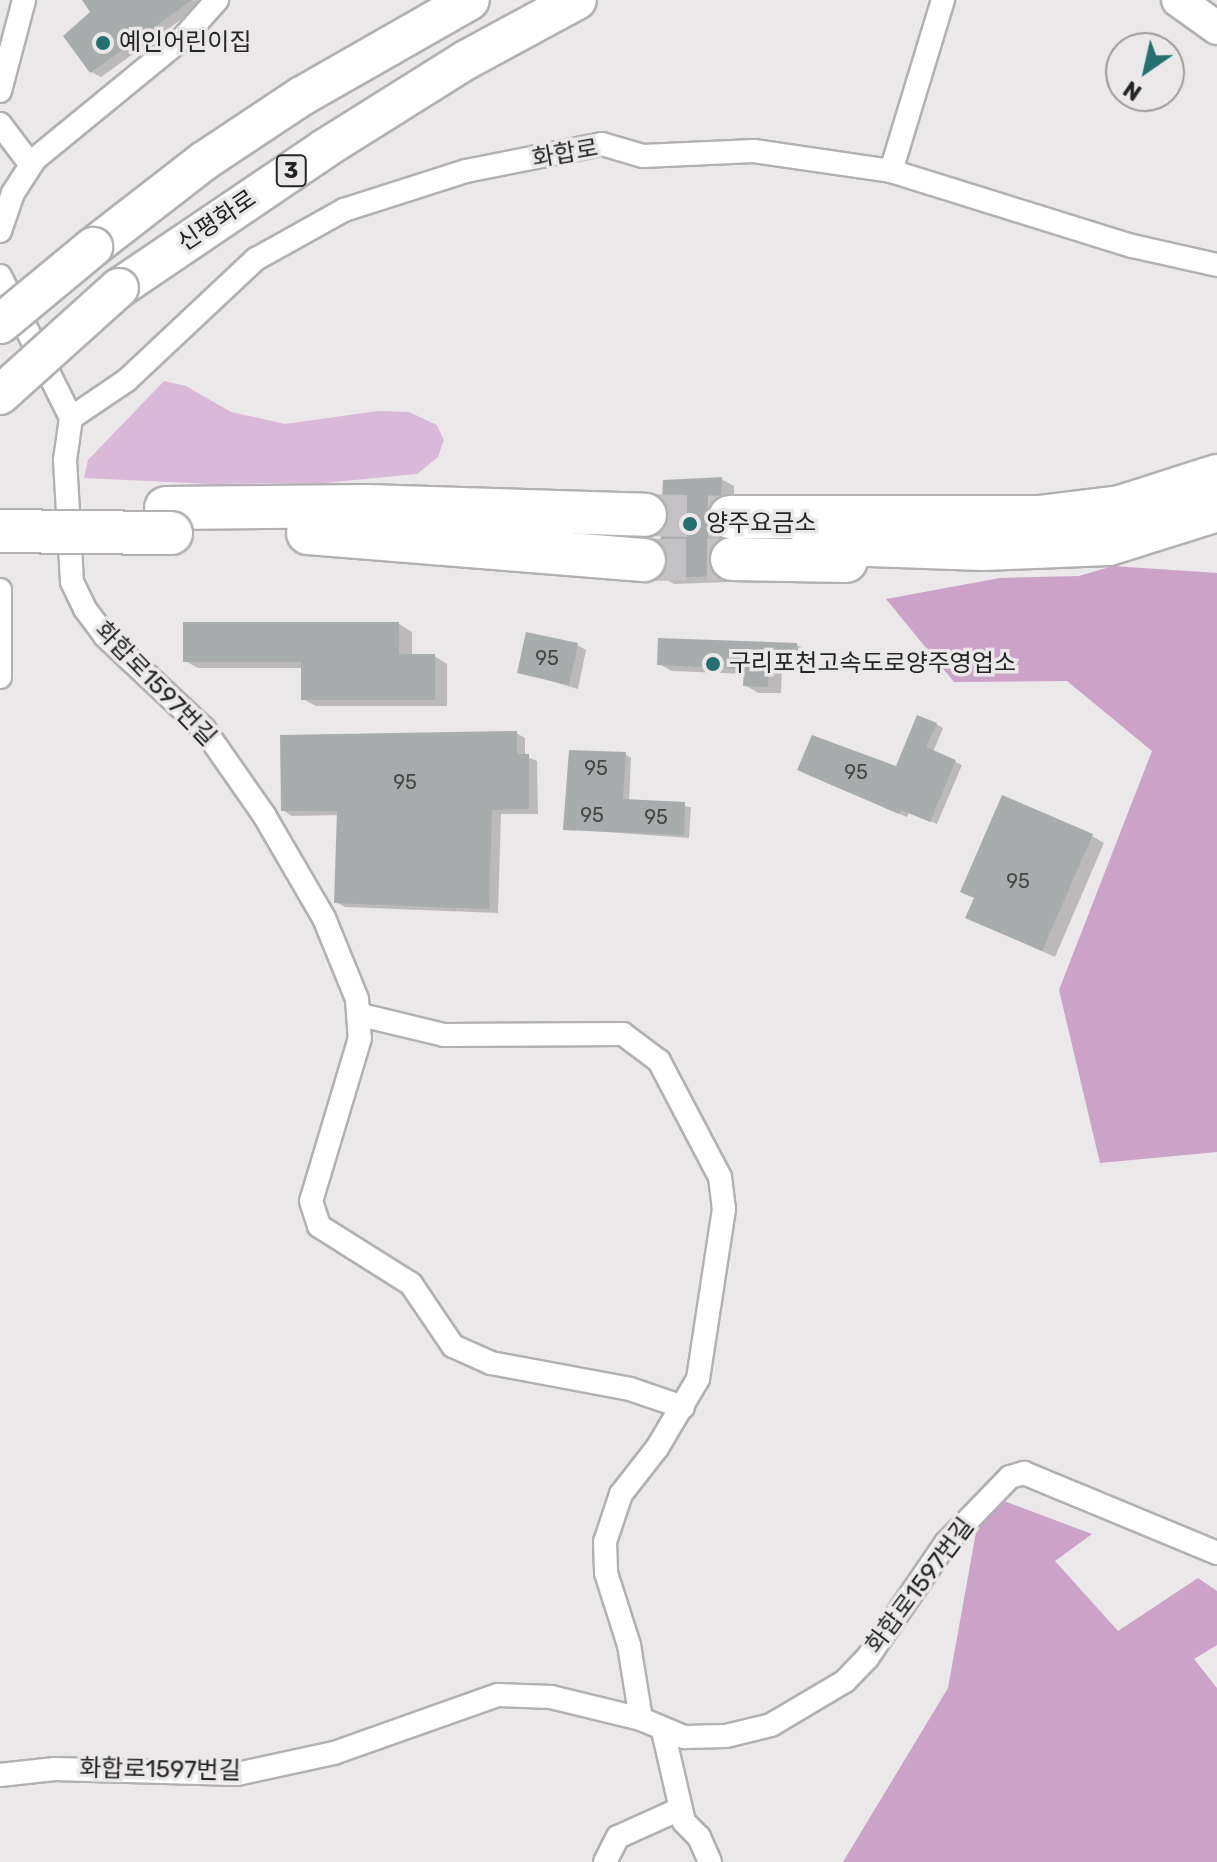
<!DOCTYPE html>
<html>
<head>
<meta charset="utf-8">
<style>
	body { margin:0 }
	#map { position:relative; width:1217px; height:1862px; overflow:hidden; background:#ebe8ea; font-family:Rubik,"Noto Sans KR",sans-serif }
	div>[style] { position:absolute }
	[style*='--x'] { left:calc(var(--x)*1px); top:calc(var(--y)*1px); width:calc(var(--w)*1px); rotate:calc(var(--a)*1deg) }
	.green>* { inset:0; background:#dab9d8 }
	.forest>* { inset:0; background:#cca2c9 }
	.shadow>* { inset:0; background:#0003 }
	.building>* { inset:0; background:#a8acac }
	.motorway-tunnel>* { height:42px; margin-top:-21px; transform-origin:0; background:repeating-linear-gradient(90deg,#c3c1c3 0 42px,transparent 0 63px) }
	.roads { filter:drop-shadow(2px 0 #b2b0b2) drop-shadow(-2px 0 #b2b0b2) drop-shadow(0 2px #b2b0b2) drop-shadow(0 -2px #b2b0b2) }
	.minor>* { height:22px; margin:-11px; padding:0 11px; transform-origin:11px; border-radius:11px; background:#fff }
	.secondary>* { height:32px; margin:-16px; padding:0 16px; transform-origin:16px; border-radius:16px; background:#fff }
	.trunk>* { height:38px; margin:-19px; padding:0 19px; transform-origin:19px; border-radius:19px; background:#fff }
	.motorway>* { height:42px; margin:-21px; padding:0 21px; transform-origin:21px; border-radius:21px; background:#fff }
	.bridges { filter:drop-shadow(2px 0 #b2b0b2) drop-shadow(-2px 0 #b2b0b2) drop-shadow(0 2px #b2b0b2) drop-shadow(0 -2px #b2b0b2) }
	.trunk-bridge>* { height:38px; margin:-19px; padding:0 19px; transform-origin:19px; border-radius:19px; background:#fff }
	.motorway-bridge>* { height:42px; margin:-21px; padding:0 21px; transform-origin:21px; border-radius:21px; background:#fff }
	.dots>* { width:22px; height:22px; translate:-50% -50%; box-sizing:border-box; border:4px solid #ebe8ea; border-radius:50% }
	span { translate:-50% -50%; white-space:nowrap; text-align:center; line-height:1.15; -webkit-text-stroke:7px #ebe8ea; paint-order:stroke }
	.number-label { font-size:20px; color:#464647 }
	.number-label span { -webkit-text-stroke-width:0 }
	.shield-label span { padding:2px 6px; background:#ebe8ea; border:2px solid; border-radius:6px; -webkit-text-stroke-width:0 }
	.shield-label { font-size:22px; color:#252425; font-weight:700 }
	.poi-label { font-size:24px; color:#252425 }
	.left { translate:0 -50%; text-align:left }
	.street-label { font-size:24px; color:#252425 }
	.north { position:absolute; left:1105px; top:32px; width:80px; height:80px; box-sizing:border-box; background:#ebe8ea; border:2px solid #9c9a9b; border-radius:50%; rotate:214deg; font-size:22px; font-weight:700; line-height:32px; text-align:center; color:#252425 }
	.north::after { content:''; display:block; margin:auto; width:28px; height:36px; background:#25706f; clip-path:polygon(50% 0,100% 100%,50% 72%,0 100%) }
</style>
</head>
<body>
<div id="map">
	<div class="green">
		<div style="clip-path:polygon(164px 381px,186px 386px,231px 412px,285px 424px,378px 411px,409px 412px,437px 425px,444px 440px,438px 457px,417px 474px,324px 483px,211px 484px,84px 478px,88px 460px)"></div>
	</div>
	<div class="forest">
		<div style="clip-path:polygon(1113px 566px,1217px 573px,1217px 1152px,1100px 1163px,1059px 990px,1152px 751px,1067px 681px,954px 682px,886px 599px,1000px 578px,1079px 576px)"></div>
		<div style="clip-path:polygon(983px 1493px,1092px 1534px,1055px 1561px,1118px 1631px,1198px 1578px,1217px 1591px,1217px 1645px,1194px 1659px,1217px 1688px,1217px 1862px,843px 1862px,948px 1688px)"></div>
	</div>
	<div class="shadow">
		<div style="clip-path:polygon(92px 1px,206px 0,207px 1px,101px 77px,91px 72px)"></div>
		<div style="clip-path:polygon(721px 479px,734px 486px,734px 503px,718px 525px,722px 539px,732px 547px,720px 566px,727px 582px,674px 584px,662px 577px)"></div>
		<div style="clip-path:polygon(399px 624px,412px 632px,412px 656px,434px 656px,447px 664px,447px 706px,316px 706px,303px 699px,303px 668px,198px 668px,185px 661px)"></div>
		<div style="clip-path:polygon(577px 645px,586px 650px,578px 689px,519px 672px)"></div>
		<div style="clip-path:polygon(797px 645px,810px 653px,809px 669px,782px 668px,781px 693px,758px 693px,745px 685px,746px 674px,672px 671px,659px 664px)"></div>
		<div style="clip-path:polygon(936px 724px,943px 728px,933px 752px,962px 765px,937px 824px,909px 812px,907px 817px,806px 774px,897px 768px)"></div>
		<div style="clip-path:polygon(516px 733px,525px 738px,525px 756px,537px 761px,538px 814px,501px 814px,498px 913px,345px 907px,336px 902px,339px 815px,292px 816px,283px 810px)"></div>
		<div style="clip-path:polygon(625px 754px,631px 758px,629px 801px,691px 807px,689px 838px,565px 829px)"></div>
		<div style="clip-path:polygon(1092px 836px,1104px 843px,1055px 957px,981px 924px)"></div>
	</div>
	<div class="building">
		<div style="clip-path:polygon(82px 0,192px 0,90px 73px,63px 36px,90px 12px)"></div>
		<div style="clip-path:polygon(722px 477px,721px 495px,710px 504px,706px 516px,710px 530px,720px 538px,708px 558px,716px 576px,659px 578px,668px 561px,659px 542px,669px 517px,662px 499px,663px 480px)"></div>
		<div style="clip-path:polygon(183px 622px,399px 622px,399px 654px,435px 654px,435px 700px,301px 700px,301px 662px,183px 662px)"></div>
		<div style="clip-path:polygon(526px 632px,578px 643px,569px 685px,517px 673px)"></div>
		<div style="clip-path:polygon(658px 638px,797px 643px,796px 662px,769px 661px,768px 687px,743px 686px,744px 669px,657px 665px)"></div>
		<div style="clip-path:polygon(917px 715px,937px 723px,926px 747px,956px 760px,930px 822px,901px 810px,899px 814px,797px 770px,812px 735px,896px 766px)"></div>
		<div style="clip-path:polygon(517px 731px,517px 754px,529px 754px,529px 809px,492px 810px,489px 909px,334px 903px,337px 811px,281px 811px,280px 735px)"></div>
		<div style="clip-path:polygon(569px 750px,626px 752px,623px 799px,685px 802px,684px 835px,563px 830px)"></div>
		<div style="clip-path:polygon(1002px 795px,1093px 834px,1042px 951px,965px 918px,974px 898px,960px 892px)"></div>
	</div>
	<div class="motorway-tunnel">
		<div style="--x:645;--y:515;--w:85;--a:1.3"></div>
		<div style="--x:644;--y:560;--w:88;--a:-0.7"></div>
	</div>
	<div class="roads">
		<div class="minor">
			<div style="--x:0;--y:91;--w:94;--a:-75.2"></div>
			<div style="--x:0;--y:124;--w:51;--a:52.9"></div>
			<div style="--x:891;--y:171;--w:179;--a:-73.1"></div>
			<div style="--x:0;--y:231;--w:40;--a:-71.1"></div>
			<div style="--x:13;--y:193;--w:40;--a:-57.1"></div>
			<div style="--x:35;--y:159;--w:193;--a:-39.3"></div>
			<div style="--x:184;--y:37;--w:50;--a:-48.3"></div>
			<div style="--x:0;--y:276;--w:159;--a:63.4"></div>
			<div style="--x:71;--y:418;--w:42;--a:98.1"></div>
			<div style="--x:65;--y:460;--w:122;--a:86.7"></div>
			<div style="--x:72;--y:582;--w:30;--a:64"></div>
			<div style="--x:85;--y:609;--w:34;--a:53"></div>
			<div style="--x:105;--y:636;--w:136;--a:43.2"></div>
			<div style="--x:204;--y:729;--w:105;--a:55.1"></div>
			<div style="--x:264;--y:815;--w:119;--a:59.8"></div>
			<div style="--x:324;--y:918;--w:87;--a:67.8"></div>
			<div style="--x:357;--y:999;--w:39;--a:86"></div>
			<div style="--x:360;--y:1038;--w:170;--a:106.7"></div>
			<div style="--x:311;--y:1201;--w:26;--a:72"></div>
			<div style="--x:319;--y:1226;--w:109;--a:32.2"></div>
			<div style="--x:411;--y:1284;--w:75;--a:55.9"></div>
			<div style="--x:453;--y:1346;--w:42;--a:24.1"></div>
			<div style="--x:491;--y:1363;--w:141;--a:10.6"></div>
			<div style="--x:630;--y:1389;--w:56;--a:18.8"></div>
			<div style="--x:71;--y:418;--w:68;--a:-34.2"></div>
			<div style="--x:127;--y:380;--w:177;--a:-43.2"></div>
			<div style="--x:256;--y:259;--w:101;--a:-29.1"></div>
			<div style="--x:344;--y:210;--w:128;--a:-17.7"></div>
			<div style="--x:466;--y:171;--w:139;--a:-11.2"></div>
			<div style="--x:602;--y:144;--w:43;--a:16.3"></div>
			<div style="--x:643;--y:156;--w:111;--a:-2.6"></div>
			<div style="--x:754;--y:151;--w:138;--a:8.3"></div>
			<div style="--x:891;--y:171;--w:252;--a:17.3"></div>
			<div style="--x:1132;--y:246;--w:87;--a:12.6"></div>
			<div style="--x:0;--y:590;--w:87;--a:90"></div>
			<div style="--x:361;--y:1015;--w:85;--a:13.5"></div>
			<div style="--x:444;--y:1035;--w:179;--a:-0.3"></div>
			<div style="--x:623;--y:1034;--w:45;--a:36.9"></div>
			<div style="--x:659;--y:1061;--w:131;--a:62.3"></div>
			<div style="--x:720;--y:1177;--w:32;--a:83"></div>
			<div style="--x:724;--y:1209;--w:172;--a:98.7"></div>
			<div style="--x:698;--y:1379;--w:80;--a:120.7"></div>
			<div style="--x:657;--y:1448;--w:58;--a:128"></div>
			<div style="--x:621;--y:1494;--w:51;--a:108.4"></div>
			<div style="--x:605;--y:1542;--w:31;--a:88"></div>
			<div style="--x:606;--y:1573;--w:76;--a:72.3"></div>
			<div style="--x:629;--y:1645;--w:75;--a:80.8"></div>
			<div style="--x:641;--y:1719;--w:47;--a:22.7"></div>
			<div style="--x:684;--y:1737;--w:42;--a:-1.4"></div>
			<div style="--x:726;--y:1736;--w:46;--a:-13.7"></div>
			<div style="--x:771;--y:1725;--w:86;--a:-30.7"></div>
			<div style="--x:845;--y:1681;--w:33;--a:-46"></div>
			<div style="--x:868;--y:1657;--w:138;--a:-55.6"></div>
			<div style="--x:946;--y:1543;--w:92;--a:-45.9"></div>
			<div style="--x:1010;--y:1477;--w:15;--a:-16"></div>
			<div style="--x:1024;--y:1473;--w:209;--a:22.5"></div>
			<div style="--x:663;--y:1731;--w:93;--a:77"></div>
			<div style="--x:684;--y:1822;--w:21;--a:45"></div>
			<div style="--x:699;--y:1837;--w:27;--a:66"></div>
			<div style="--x:0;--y:1775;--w:55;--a:-6.2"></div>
			<div style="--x:55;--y:1769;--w:182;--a:1.6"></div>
			<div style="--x:237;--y:1774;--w:99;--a:-12.2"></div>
			<div style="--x:334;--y:1753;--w:174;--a:-19.5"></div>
			<div style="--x:498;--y:1695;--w:53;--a:2.2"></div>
			<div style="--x:551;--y:1697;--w:93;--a:13.7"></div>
			<div style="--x:605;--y:1862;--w:28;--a:-63"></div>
			<div style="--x:618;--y:1837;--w:68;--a:-24.3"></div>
		</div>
		<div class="secondary">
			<div style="--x:1178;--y:0;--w:48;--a:35.7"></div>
		</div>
		<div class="trunk">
			<div style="--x:93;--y:247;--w:140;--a:-37.8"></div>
			<div style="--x:204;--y:161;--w:118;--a:-33.6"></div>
			<div style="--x:302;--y:96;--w:193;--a:-29.7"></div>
			<div style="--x:119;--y:288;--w:248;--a:-34.1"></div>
			<div style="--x:324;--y:149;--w:168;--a:-32.1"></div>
			<div style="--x:466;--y:60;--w:126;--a:-28.4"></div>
		</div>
		<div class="motorway">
			<div style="--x:166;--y:508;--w:200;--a:-0.6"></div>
			<div style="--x:366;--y:506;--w:279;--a:1.8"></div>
			<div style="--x:730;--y:517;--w:309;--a:0"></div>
			<div style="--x:1039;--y:517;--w:82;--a:-7"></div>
			<div style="--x:1120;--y:507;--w:102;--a:-17.7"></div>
			<div style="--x:308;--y:533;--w:337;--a:4.6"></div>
			<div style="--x:813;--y:543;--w:170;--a:2"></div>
			<div style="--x:983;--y:549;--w:126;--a:-2.3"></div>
			<div style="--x:1109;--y:544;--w:113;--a:-17.5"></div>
			<div style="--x:732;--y:559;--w:114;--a:1"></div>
		</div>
	</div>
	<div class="bridges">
		<div class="trunk-bridge">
			<div style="--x:0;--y:324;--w:121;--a:-39.6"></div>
			<div style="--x:0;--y:395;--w:160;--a:-42"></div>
		</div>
		<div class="motorway-bridge">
			<div style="--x:0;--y:531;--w:171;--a:0.7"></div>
		</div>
	</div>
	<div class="dots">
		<div style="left:103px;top:43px;background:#25706f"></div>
		<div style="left:690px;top:524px;background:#25706f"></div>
		<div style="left:713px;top:664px;background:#25706f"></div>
	</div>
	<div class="number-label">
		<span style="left:547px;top:658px">95</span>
		<span style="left:596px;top:768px">95</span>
		<span style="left:856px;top:772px">95</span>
		<span style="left:405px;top:782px">95</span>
		<span style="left:592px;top:815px">95</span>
		<span style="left:656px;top:817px">95</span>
		<span style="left:1018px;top:881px">95</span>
	</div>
	<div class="shield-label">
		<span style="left:291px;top:171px">3</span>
	</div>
	<div class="poi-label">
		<span class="left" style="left:119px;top:43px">예인어린이집</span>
		<span class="left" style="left:706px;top:524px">양주요금소</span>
		<span class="left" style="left:729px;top:664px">구리포천고속도로양주영업소</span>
	</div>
	<div class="street-label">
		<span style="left:565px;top:154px;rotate:-10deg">화합로</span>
		<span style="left:217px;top:221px;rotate:-34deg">신평화로</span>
		<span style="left:155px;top:684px;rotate:46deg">화합로1597번길</span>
		<span style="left:920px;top:1586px;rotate:-53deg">화합로1597번길</span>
		<span style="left:160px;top:1770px;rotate:1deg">화합로1597번길</span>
	</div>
	<div class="north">N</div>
</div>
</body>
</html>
